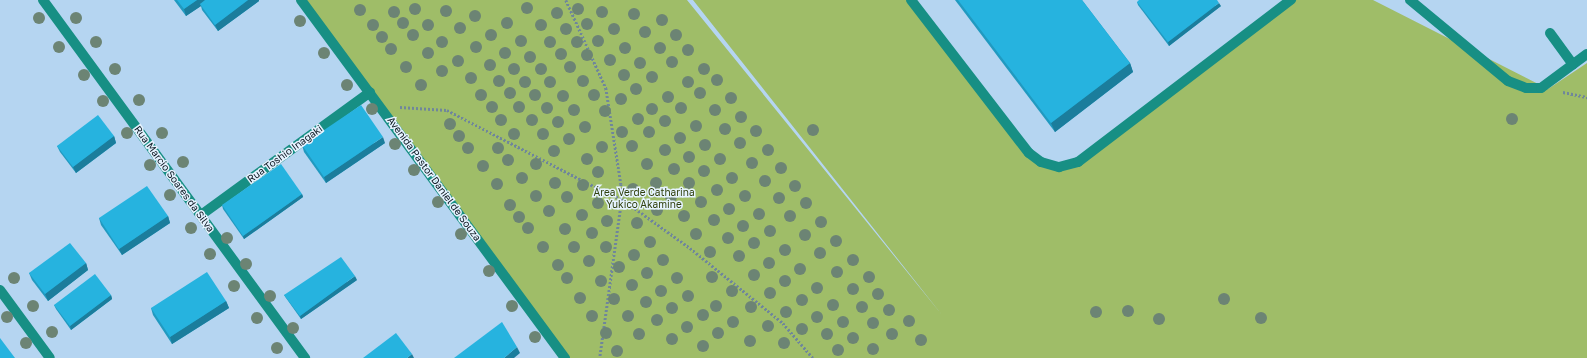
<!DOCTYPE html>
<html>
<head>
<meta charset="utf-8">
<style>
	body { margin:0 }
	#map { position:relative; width:1587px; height:358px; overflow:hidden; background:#b5d5f1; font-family:"Golos Text",sans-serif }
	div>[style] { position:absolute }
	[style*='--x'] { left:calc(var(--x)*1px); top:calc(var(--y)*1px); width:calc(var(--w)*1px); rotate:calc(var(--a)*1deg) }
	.green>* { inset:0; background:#9fbd68 }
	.path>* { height:2.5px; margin-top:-1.25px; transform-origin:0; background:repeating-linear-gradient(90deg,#6f869b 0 2px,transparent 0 4px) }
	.minor>* { height:10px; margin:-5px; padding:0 5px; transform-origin:5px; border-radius:5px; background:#178f84 }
	.trees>* { width:12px; height:12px; margin:-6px; border-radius:50%; background:#6c8474 }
	.wall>* { inset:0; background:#219ac0 }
	.shaded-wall>* { inset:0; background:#1b7d9c }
	.building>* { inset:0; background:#26b3df }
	span { translate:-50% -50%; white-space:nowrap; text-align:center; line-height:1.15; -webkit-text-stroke:3px #e6f3ff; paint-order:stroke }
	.street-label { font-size:10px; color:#0b1721 }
	.park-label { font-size:10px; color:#31410e }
</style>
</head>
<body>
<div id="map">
	<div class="green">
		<div style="clip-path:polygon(301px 0,687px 0,942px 315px,693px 0,911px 0,1041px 162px,1078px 162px,1291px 0,1373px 0,1548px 89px,1587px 63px,1587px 358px,565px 358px)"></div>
	</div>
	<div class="path">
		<div style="--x:566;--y:0;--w:97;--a:65.6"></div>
		<div style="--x:606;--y:88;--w:97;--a:81.1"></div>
		<div style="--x:621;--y:184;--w:15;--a:86"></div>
		<div style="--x:622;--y:199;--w:161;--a:97.9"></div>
		<div style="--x:1563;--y:92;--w:25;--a:12"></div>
		<div style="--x:400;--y:107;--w:47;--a:3.7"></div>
		<div style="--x:447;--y:110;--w:158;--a:27.5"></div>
		<div style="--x:587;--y:183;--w:38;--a:25"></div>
		<div style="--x:622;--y:199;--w:84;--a:35.8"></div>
		<div style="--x:690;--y:248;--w:119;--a:38.9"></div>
		<div style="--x:783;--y:323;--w:46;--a:49.4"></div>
	</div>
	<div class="minor">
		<div style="--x:43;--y:0;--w:444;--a:53.8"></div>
		<div style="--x:301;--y:0;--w:445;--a:53.6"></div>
		<div style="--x:911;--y:0;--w:193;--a:52.4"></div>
		<div style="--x:1029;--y:153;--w:15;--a:37"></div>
		<div style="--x:1041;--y:162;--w:19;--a:16"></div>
		<div style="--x:1059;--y:167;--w:20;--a:-15"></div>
		<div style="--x:1078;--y:162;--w:268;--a:-37.3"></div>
		<div style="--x:1410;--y:0;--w:127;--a:39.6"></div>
		<div style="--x:1508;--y:81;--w:19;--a:21"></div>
		<div style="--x:1526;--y:88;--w:15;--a:0"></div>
		<div style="--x:1541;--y:88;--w:57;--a:-36.5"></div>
		<div style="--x:1550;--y:33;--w:39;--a:54"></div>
		<div style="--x:201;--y:215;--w:209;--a:-36"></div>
		<div style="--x:0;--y:290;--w:84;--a:53.7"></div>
	</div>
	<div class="trees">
		<div style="left:527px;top:8px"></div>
		<div style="left:415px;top:9px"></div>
		<div style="left:578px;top:9px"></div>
		<div style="left:360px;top:10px"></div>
		<div style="left:446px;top:11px"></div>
		<div style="left:394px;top:12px"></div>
		<div style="left:602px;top:12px"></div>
		<div style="left:557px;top:13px"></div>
		<div style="left:634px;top:14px"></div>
		<div style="left:475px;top:16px"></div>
		<div style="left:39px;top:18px"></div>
		<div style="left:76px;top:18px"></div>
		<div style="left:662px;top:20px"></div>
		<div style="left:300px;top:21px"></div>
		<div style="left:403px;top:23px"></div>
		<div style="left:507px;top:23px"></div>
		<div style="left:587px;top:24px"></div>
		<div style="left:373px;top:25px"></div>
		<div style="left:428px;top:25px"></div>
		<div style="left:541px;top:25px"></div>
		<div style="left:460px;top:28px"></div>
		<div style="left:566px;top:29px"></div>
		<div style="left:614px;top:29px"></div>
		<div style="left:645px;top:32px"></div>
		<div style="left:413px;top:35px"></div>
		<div style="left:491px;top:35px"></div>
		<div style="left:676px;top:35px"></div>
		<div style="left:382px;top:37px"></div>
		<div style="left:521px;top:41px"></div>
		<div style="left:598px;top:41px"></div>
		<div style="left:96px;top:42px"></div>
		<div style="left:442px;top:42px"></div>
		<div style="left:550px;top:42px"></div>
		<div style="left:577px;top:42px"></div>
		<div style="left:59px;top:47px"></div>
		<div style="left:476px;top:47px"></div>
		<div style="left:625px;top:48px"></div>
		<div style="left:660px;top:48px"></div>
		<div style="left:391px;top:49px"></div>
		<div style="left:688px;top:50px"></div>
		<div style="left:324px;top:53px"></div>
		<div style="left:428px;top:53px"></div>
		<div style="left:505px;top:53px"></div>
		<div style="left:561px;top:54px"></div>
		<div style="left:587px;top:55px"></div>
		<div style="left:530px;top:57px"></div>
		<div style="left:610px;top:60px"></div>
		<div style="left:458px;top:61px"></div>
		<div style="left:672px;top:62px"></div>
		<div style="left:640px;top:63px"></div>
		<div style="left:490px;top:65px"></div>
		<div style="left:406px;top:67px"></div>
		<div style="left:570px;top:67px"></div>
		<div style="left:115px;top:69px"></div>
		<div style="left:514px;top:69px"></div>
		<div style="left:541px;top:69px"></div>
		<div style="left:704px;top:69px"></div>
		<div style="left:442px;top:71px"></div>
		<div style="left:84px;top:75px"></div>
		<div style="left:624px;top:75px"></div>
		<div style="left:652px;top:77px"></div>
		<div style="left:471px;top:78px"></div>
		<div style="left:717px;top:80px"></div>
		<div style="left:499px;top:81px"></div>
		<div style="left:583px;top:81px"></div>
		<div style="left:525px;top:82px"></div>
		<div style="left:550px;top:82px"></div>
		<div style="left:688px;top:82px"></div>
		<div style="left:347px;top:85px"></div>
		<div style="left:421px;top:85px"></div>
		<div style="left:636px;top:89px"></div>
		<div style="left:510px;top:93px"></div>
		<div style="left:700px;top:93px"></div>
		<div style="left:481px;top:95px"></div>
		<div style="left:535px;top:95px"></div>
		<div style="left:594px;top:95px"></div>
		<div style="left:563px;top:96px"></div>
		<div style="left:668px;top:97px"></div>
		<div style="left:731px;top:98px"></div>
		<div style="left:621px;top:99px"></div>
		<div style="left:139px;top:100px"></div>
		<div style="left:103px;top:101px"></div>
		<div style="left:492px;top:107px"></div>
		<div style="left:519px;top:107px"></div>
		<div style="left:547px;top:108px"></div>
		<div style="left:681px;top:108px"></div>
		<div style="left:372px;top:109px"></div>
		<div style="left:652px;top:109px"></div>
		<div style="left:574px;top:110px"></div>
		<div style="left:715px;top:110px"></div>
		<div style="left:605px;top:111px"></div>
		<div style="left:741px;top:117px"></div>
		<div style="left:638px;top:119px"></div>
		<div style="left:1512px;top:119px"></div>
		<div style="left:501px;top:120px"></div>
		<div style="left:532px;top:120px"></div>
		<div style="left:665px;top:121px"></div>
		<div style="left:558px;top:122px"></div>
		<div style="left:450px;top:124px"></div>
		<div style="left:696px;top:126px"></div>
		<div style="left:585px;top:127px"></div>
		<div style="left:725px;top:129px"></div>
		<div style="left:813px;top:130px"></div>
		<div style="left:756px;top:131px"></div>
		<div style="left:622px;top:132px"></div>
		<div style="left:649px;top:132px"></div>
		<div style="left:127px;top:133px"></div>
		<div style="left:162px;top:133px"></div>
		<div style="left:514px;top:134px"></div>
		<div style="left:543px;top:134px"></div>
		<div style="left:459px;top:136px"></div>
		<div style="left:680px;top:138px"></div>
		<div style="left:569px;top:139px"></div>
		<div style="left:740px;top:143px"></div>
		<div style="left:395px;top:144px"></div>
		<div style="left:705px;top:145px"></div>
		<div style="left:632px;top:146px"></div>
		<div style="left:602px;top:147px"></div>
		<div style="left:468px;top:148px"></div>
		<div style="left:498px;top:148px"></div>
		<div style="left:665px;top:150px"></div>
		<div style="left:768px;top:150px"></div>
		<div style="left:554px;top:151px"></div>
		<div style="left:689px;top:157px"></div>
		<div style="left:587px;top:159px"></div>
		<div style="left:720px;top:159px"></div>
		<div style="left:508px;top:160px"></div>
		<div style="left:183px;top:162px"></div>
		<div style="left:752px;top:163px"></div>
		<div style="left:536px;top:164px"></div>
		<div style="left:647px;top:164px"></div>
		<div style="left:150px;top:165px"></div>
		<div style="left:483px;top:166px"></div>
		<div style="left:781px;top:168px"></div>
		<div style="left:674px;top:169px"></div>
		<div style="left:414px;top:170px"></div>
		<div style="left:704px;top:171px"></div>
		<div style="left:598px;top:172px"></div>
		<div style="left:522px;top:178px"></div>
		<div style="left:732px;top:178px"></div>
		<div style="left:765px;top:181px"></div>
		<div style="left:555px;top:183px"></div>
		<div style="left:656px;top:183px"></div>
		<div style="left:689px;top:183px"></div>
		<div style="left:497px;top:184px"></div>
		<div style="left:583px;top:185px"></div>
		<div style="left:795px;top:186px"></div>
		<div style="left:633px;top:189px"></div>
		<div style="left:717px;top:190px"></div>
		<div style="left:170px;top:195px"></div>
		<div style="left:536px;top:196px"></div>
		<div style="left:745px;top:196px"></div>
		<div style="left:567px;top:197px"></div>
		<div style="left:671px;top:197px"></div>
		<div style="left:779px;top:198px"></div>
		<div style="left:438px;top:202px"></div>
		<div style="left:701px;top:202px"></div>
		<div style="left:598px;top:203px"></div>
		<div style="left:806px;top:203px"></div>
		<div style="left:510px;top:205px"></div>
		<div style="left:729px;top:209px"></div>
		<div style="left:657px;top:210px"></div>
		<div style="left:549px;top:211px"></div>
		<div style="left:759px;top:214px"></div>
		<div style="left:582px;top:215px"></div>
		<div style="left:684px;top:216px"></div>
		<div style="left:790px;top:216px"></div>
		<div style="left:519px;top:217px"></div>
		<div style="left:714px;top:220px"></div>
		<div style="left:607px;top:221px"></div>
		<div style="left:821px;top:222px"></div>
		<div style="left:637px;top:223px"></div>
		<div style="left:743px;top:226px"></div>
		<div style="left:191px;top:228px"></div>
		<div style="left:528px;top:228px"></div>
		<div style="left:565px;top:229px"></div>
		<div style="left:770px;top:231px"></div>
		<div style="left:592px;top:233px"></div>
		<div style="left:461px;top:234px"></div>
		<div style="left:696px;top:234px"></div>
		<div style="left:805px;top:235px"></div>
		<div style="left:227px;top:238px"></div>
		<div style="left:728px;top:238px"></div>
		<div style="left:836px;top:241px"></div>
		<div style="left:650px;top:242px"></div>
		<div style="left:754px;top:243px"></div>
		<div style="left:543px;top:247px"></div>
		<div style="left:574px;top:247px"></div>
		<div style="left:606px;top:247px"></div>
		<div style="left:785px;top:250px"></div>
		<div style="left:710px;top:252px"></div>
		<div style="left:820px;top:253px"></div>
		<div style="left:210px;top:254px"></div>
		<div style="left:634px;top:255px"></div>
		<div style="left:739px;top:256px"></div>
		<div style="left:663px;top:260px"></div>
		<div style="left:853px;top:260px"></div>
		<div style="left:589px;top:261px"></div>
		<div style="left:769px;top:263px"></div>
		<div style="left:246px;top:264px"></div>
		<div style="left:558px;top:265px"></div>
		<div style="left:619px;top:267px"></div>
		<div style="left:800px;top:269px"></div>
		<div style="left:489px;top:271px"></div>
		<div style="left:837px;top:272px"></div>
		<div style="left:647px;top:273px"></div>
		<div style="left:754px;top:275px"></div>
		<div style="left:712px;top:277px"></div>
		<div style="left:869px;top:277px"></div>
		<div style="left:14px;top:278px"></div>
		<div style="left:567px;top:278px"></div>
		<div style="left:677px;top:278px"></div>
		<div style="left:601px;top:281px"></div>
		<div style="left:785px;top:281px"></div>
		<div style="left:632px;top:285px"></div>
		<div style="left:234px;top:286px"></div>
		<div style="left:817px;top:288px"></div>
		<div style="left:853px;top:289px"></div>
		<div style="left:661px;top:291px"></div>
		<div style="left:732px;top:291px"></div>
		<div style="left:770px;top:293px"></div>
		<div style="left:878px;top:294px"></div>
		<div style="left:270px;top:296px"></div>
		<div style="left:688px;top:296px"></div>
		<div style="left:580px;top:298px"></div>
		<div style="left:614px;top:299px"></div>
		<div style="left:1224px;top:299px"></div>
		<div style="left:802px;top:300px"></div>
		<div style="left:646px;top:302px"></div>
		<div style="left:833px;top:305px"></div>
		<div style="left:33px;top:306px"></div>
		<div style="left:512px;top:306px"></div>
		<div style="left:716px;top:306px"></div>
		<div style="left:751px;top:307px"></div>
		<div style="left:862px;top:307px"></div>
		<div style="left:672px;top:308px"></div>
		<div style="left:889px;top:310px"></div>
		<div style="left:1128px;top:311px"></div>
		<div style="left:786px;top:312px"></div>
		<div style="left:1096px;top:312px"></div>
		<div style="left:703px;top:315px"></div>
		<div style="left:592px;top:316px"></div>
		<div style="left:628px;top:316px"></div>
		<div style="left:7px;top:317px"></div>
		<div style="left:817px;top:317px"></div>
		<div style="left:257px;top:318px"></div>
		<div style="left:1261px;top:318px"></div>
		<div style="left:1159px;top:319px"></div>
		<div style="left:657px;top:320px"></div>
		<div style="left:909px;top:321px"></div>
		<div style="left:733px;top:322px"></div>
		<div style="left:843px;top:322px"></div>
		<div style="left:873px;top:323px"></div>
		<div style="left:768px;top:326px"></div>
		<div style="left:687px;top:327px"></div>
		<div style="left:293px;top:328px"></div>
		<div style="left:802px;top:329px"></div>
		<div style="left:52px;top:332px"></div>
		<div style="left:606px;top:333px"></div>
		<div style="left:718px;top:333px"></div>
		<div style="left:639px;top:334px"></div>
		<div style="left:827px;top:334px"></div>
		<div style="left:892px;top:334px"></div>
		<div style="left:535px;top:337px"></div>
		<div style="left:853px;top:338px"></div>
		<div style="left:672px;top:339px"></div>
		<div style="left:921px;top:340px"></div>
		<div style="left:750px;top:341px"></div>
		<div style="left:26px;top:343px"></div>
		<div style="left:784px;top:343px"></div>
		<div style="left:703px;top:346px"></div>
		<div style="left:277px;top:348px"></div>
		<div style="left:873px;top:349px"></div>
		<div style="left:838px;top:350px"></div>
		<div style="left:617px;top:351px"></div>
	</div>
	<div class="wall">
		<div style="clip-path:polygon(174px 0,259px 0,259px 1px,218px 31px,202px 10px,201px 6px,186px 16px)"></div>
		<div style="clip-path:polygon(955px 0,1082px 0,1130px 63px,1133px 72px,1055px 132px)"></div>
		<div style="clip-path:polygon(1137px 2px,1221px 6px,1169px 46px,1138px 5px)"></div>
		<div style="clip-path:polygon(114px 136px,116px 143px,76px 173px,60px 152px,57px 146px)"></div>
		<div style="clip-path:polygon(385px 143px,326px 183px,304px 152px,302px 145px)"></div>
		<div style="clip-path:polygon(302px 194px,303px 197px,244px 239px,223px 209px,222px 205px)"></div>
		<div style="clip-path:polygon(168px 216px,170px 223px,122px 255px,101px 225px,99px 218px)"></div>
		<div style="clip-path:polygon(86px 263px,88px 270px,48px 301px,32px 280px,29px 273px)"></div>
		<div style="clip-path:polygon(357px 280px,301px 319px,286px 298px,284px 295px)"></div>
		<div style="clip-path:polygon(111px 295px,112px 299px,71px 330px,56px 309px,54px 305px)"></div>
		<div style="clip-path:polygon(226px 301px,229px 308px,172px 344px,153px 315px,151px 308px)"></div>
	</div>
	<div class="shaded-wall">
		<div style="clip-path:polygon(197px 0,208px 0,200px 4px,201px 6px,186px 16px,184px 9px)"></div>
		<div style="clip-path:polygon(248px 0,259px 0,259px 1px,218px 31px,215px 25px)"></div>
		<div style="clip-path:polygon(1219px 3px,1221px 6px,1169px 46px,1168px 42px)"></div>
		<div style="clip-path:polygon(1130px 63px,1133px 72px,1055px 132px,1051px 123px)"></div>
		<div style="clip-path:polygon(114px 136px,116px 143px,76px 173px,73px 167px)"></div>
		<div style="clip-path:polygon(383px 137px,385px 143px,326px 183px,324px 177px)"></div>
		<div style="clip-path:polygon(302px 194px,303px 197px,244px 239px,243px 236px)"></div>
		<div style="clip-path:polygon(168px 216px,170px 223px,122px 255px,119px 249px)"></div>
		<div style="clip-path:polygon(86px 263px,88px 270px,48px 301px,45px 294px)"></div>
		<div style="clip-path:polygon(355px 276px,357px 280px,301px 319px,300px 316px)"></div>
		<div style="clip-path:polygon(111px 295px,112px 299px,71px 330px,70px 326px)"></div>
		<div style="clip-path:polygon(226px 301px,229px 308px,172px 344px,170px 337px)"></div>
		<div style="clip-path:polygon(517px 347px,520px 353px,514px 358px,504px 358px)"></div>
		<div style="clip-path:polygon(412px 354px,414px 358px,407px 358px)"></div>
	</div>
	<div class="building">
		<div style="clip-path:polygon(177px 0,197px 0,184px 9px)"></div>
		<div style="clip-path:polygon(205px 0,248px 0,215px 25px,200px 4px)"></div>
		<div style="clip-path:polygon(958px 0,1082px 0,1130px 63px,1051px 123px)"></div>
		<div style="clip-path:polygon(1139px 0,1217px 0,1219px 3px,1168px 42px,1137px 2px)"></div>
		<div style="clip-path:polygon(361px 105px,383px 137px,324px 177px,302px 145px)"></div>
		<div style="clip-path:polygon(98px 115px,114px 136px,73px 167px,57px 146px)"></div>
		<div style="clip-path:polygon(281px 164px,302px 194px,243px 236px,222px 205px)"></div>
		<div style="clip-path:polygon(147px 186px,168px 216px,119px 249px,99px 218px)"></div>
		<div style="clip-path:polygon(70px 243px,86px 263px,45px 294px,29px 273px)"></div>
		<div style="clip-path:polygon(341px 257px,355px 276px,300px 316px,284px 295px)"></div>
		<div style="clip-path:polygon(207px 272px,226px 301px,170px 337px,151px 308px)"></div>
		<div style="clip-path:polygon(95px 274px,111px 295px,70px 326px,54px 305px)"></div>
		<div style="clip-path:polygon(502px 322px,517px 347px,504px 358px,454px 358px)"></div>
		<div style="clip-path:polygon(396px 333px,412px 354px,407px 358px,363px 358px)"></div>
		<div style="clip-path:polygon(0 338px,15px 358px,0 358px)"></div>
	</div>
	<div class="street-label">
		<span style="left:285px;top:154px;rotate:-36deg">Rua Toshio Inagaki</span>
		<span style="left:174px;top:179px;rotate:54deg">Rua Marcio Soares da Silva</span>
		<span style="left:434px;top:179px;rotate:54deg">Avenida Pastor Daniel de Souza</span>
	</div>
	<div class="park-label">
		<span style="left:644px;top:198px">Área Verde Catharina<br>Yukico Akamine</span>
	</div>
</div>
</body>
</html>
